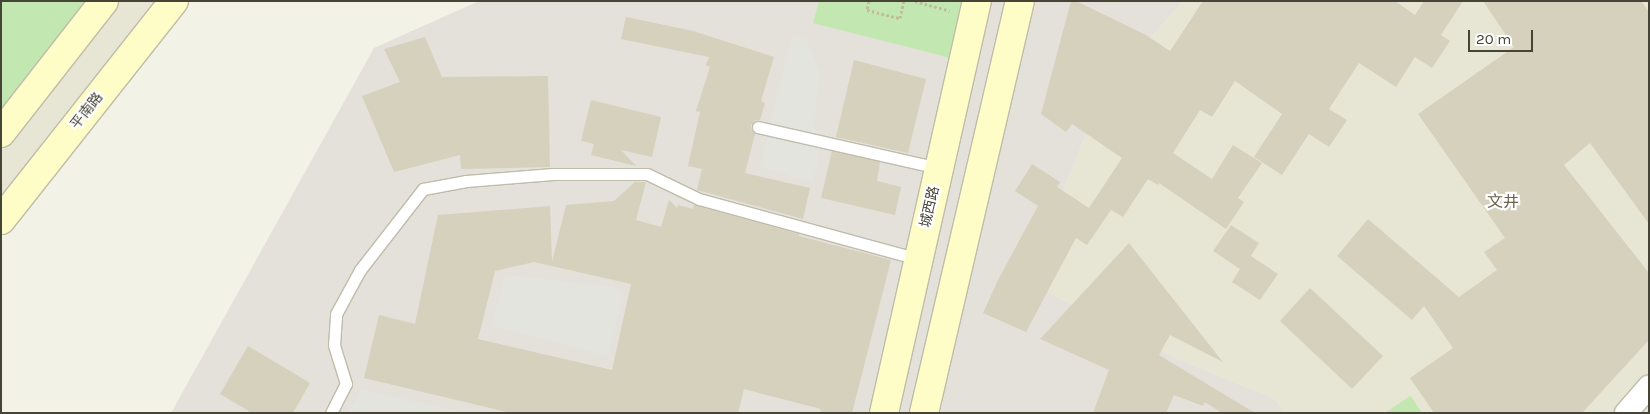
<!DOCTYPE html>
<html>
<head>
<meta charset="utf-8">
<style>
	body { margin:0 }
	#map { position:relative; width:1650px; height:414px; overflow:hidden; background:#f3f2e7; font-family:Karla,"Noto Sans SC",sans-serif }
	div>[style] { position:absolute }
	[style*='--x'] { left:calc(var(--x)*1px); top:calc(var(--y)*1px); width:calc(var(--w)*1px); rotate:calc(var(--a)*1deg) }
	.residential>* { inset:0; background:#e7e6d5 }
	.industrial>* { inset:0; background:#e3e1d9 }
	.green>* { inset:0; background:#c2e7b0 }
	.parking>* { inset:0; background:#e4e4df }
	.building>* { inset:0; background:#d5d1bd }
	.path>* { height:3px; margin-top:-1.5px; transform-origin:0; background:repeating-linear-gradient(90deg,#c0bc9b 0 2.5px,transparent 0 5px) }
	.roads { filter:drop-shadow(1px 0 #bfbcaa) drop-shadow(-1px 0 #bfbcaa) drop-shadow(0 1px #bfbcaa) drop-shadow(0 -1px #bfbcaa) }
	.service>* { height:11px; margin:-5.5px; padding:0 5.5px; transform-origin:5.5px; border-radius:5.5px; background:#fff }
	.minor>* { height:22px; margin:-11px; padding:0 11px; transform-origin:11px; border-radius:11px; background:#fff }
	.secondary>* { height:28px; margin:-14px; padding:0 14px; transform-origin:14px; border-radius:14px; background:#fefdc7 }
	span { translate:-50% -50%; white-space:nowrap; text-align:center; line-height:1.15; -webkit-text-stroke:4.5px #fff; paint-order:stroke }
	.street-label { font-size:14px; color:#464436 }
	.quarter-label { font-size:16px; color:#69644d }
	.frame { position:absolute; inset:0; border:2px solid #464436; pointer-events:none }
	.scale { position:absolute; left:1468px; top:30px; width:65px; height:22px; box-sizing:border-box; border:2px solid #464436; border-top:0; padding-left:6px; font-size:15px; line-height:18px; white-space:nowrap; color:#464436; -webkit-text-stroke:4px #fff; paint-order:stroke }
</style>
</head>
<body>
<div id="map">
	<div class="residential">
		<div style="clip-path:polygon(104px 1px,174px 1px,1px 220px,1px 133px)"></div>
		<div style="clip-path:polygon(1183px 1px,1649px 1px,1649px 413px,1285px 413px,1275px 399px,1174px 357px,1026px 281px,1103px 93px)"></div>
	</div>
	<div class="industrial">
		<div style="clip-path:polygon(479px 1px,819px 1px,814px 22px,977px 1px,1183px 1px,1103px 93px,1026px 281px,1174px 357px,1275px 399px,1285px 413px,171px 413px,374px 48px)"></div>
	</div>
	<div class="green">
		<div style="clip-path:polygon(1px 1px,104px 1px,1px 133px)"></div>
		<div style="clip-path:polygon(819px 1px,977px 1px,963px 61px,813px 23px)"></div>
		<div style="clip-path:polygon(1410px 395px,1422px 413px,1385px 413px,1410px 396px)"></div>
	</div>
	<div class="parking">
		<div style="clip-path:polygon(792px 35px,806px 40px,820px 71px,813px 129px,824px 132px,813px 182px,760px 167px)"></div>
		<div style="clip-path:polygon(505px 275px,615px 287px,623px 296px,608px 356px,492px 326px)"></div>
		<div style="clip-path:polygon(361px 389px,462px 413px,348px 413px)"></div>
	</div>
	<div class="building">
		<div style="clip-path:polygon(1071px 1px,1076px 1px,1146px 35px,1170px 51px,1203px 1px,1395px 1px,1415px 15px,1424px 1px,1463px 1px,1441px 35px,1450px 41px,1432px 68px,1415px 57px,1396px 87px,1359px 63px,1329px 109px,1347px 120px,1329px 147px,1309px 134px,1282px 175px,1254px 157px,1282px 114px,1235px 81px,1212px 117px,1200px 110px,1173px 153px,1212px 179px,1233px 145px,1262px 163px,1238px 198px,1244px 202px,1226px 229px,1159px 183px,1158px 185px,1148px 179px,1123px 217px,1111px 210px,1087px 245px,1076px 238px,1026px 332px,983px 313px,999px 278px,1038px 206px,1015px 191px,1032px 164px,1060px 182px,1057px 187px,1089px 208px,1122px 158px,1072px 124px,1066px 132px,1041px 114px)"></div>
		<div style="clip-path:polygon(1483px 1px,1641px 1px,1649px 12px,1649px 224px,1590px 143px,1564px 165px,1649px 273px,1649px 340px,1582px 413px,1434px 413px,1410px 378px,1453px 348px,1424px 306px,1412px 320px,1337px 256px,1368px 219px,1459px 297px,1497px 270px,1484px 252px,1505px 238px,1418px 114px,1514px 47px)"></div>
		<div style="clip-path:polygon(626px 17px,693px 31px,774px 57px,761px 101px,765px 103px,760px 120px,755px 120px,751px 125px,751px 130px,755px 134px,745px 173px,810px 188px,803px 219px,697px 190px,702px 169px,688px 166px,700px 112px,696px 111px,710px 67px,706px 65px,709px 57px,621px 39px)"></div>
		<div style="clip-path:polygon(425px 37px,442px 77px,548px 76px,550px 167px,461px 169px,460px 155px,394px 172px,362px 96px,400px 82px,384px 49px)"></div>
		<div style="clip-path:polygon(854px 60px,926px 79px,908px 153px,836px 137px)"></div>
		<div style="clip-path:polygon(591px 100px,661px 117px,652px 157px,621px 150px,636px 166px,591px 155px,594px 144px,581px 141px)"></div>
		<div style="clip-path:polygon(832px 151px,880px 162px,877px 181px,901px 187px,895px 215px,821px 198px)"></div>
		<div style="clip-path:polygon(evenodd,635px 182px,646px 182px,636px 220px,661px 227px,669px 200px,677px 208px,678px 205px,693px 209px,694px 205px,799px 234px,799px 236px,891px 260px,852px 413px,820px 413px,821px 409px,744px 389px,738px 413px,511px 413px,364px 378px,379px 315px,415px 324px,438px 215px,550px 206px,552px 262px,566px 205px,614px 201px,635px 182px,534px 262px,631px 284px,612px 370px,478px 339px,495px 271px,534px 262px)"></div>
		<div style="clip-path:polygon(1231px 225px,1259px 243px,1251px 256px,1278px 274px,1260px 300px,1232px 282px,1240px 269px,1213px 251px)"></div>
		<div style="clip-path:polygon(1129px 243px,1223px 362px,1170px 335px,1159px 355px,1255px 413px,1222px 413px,1205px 402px,1203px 406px,1174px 395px,1166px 413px,1093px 413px,1109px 370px,1040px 339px)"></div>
		<div style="clip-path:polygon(1310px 288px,1383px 356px,1352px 389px,1280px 321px)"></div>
		<div style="clip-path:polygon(248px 346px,310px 383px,293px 413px,252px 413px,220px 394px)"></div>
	</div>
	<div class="path">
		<div style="--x:869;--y:1;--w:9;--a:103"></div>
		<div style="--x:867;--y:10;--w:34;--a:14"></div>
		<div style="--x:900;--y:18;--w:17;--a:-77"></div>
		<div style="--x:915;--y:1;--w:36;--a:16"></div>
	</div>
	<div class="roads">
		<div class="service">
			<div style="--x:758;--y:127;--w:186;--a:12.8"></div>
			<div style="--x:331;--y:413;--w:33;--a:-63"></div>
			<div style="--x:346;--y:384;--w:41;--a:-107.1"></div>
			<div style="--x:334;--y:345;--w:31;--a:-86"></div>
			<div style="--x:336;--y:314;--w:50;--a:-61.4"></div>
			<div style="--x:360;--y:270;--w:103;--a:-52.1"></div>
			<div style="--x:423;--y:189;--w:44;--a:-10.5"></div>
			<div style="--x:466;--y:181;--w:87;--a:-4.6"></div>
			<div style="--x:553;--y:174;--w:94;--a:0"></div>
			<div style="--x:647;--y:174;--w:58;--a:25.7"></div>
			<div style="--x:699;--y:199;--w:228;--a:15.3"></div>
		</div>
		<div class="minor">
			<div style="--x:1626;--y:413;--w:35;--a:-49"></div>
		</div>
		<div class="secondary">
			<div style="--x:1;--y:133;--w:167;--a:-52"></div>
			<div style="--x:1;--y:220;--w:279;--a:-51.7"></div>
			<div style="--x:884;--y:413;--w:422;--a:-77.3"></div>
			<div style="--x:924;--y:413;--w:423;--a:-76.9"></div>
		</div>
	</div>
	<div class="street-label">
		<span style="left:87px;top:111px;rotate:-52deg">平南路</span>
		<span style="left:930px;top:207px;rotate:-77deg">城西路</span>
	</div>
	<div class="quarter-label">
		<span style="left:1503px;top:202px">文井</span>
	</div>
	<div class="frame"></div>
	<div class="scale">20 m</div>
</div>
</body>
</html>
